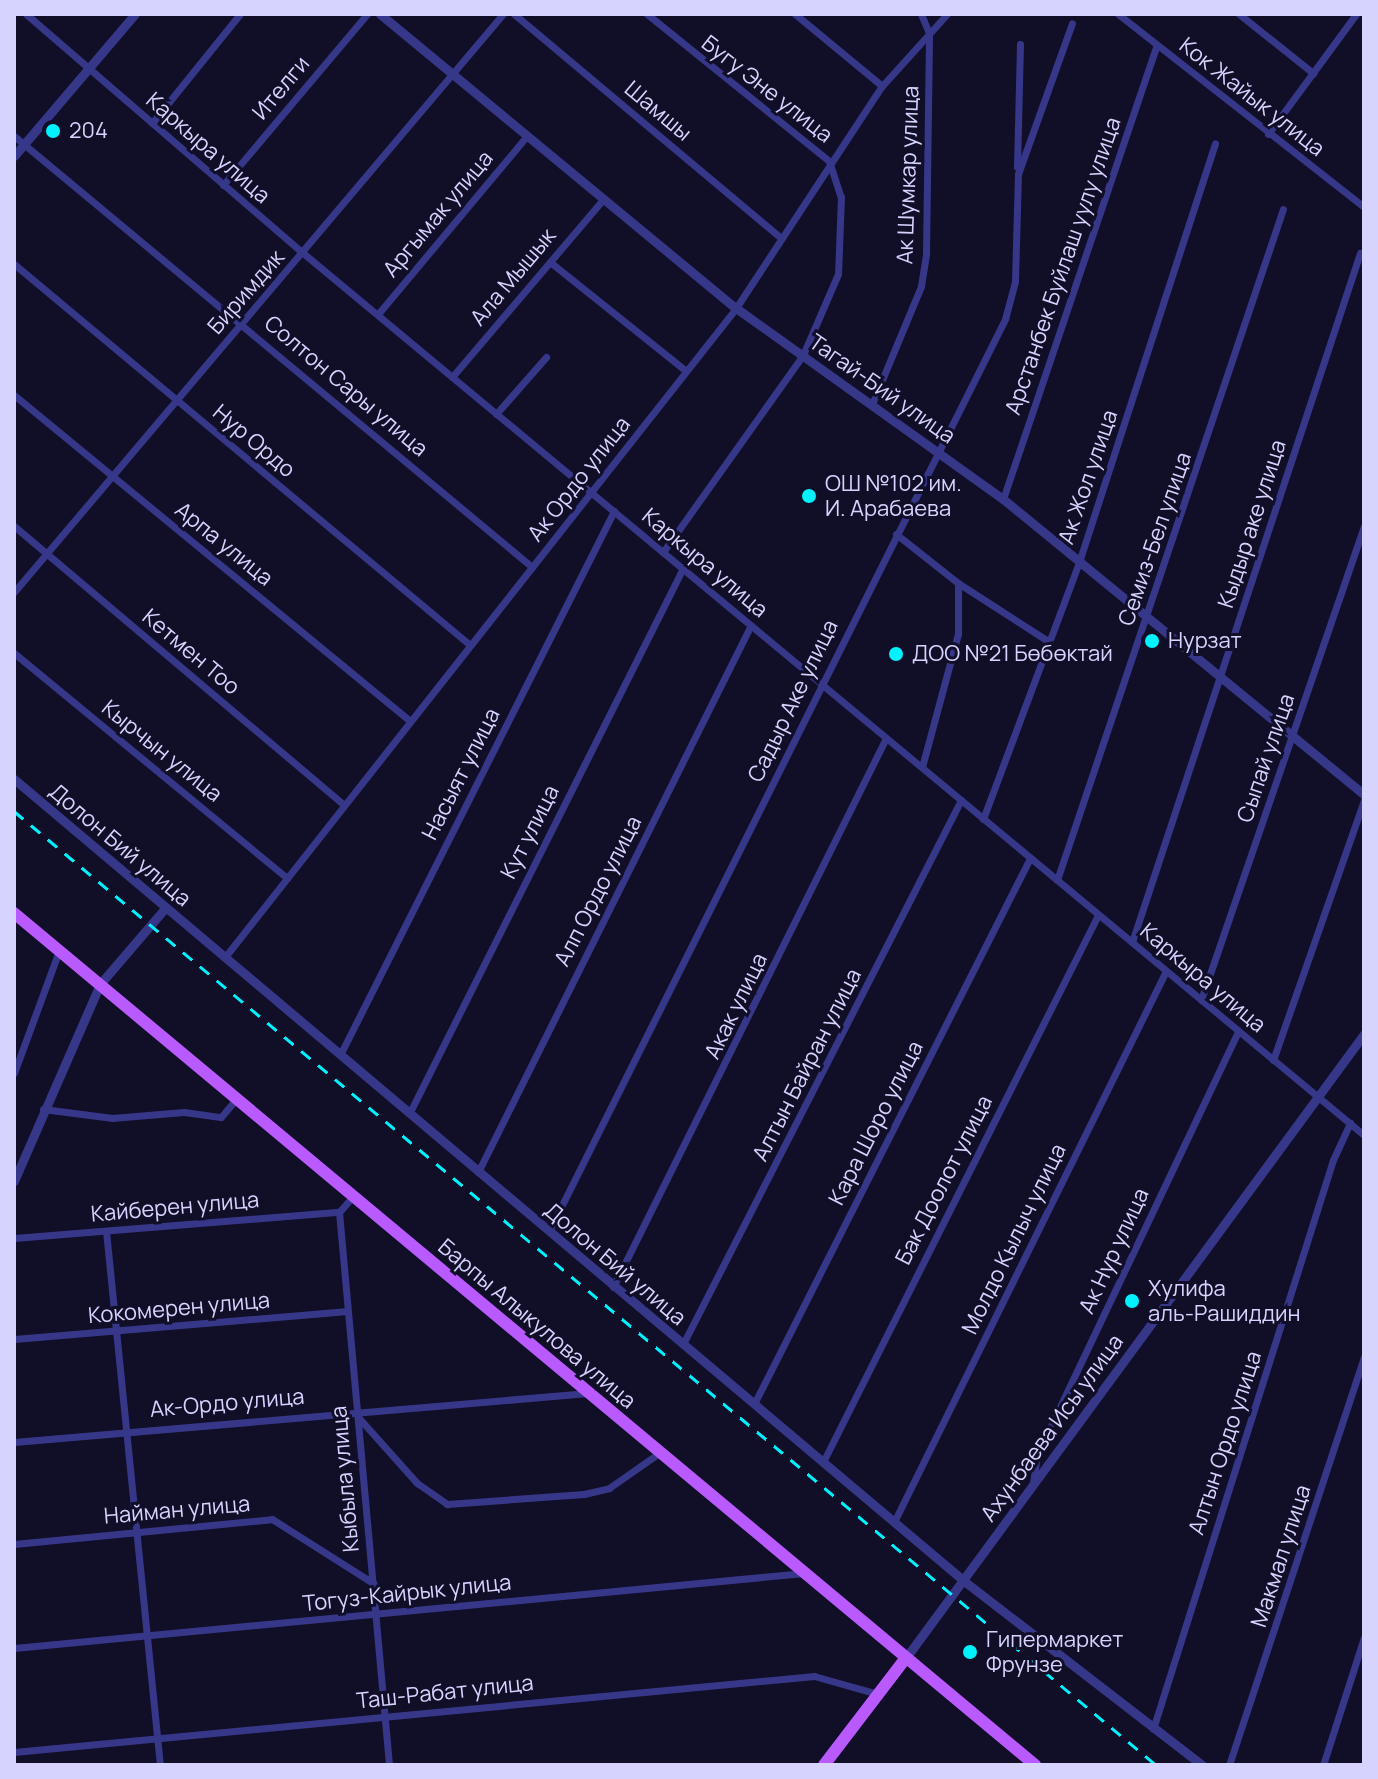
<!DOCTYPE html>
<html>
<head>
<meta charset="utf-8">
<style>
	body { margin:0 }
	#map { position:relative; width:1378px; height:1779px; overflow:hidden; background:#110e27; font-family:Manrope,sans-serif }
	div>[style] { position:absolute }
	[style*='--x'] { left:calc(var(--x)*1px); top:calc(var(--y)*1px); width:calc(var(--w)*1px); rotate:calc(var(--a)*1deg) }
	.minor>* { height:7px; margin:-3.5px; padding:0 3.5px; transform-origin:3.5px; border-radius:3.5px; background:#363789 }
	.tertiary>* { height:9px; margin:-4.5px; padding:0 4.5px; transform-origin:4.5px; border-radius:4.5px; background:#363789 }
	.primary>* { height:12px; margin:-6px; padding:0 6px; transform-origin:6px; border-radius:6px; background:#b95aff }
	.rail>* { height:3px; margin-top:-1.5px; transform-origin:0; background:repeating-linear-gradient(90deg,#00f2fe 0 12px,transparent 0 22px) }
	.dots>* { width:22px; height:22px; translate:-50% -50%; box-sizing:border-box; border:4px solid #110e27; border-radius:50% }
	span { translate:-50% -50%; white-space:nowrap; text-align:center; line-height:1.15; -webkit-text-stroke:6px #110e27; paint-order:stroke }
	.street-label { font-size:22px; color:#d6d3ff }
	.poi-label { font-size:22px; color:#d6d3ff }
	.left { translate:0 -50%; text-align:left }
	.frame { position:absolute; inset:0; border:16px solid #d6d3ff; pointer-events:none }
</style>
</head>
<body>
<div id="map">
	<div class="minor">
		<div style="--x:26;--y:14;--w:366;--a:40.8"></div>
		<div style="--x:303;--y:253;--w:1380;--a:39.74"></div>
		<div style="--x:514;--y:14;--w:346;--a:40"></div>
		<div style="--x:647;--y:14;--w:234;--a:38.9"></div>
		<div style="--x:829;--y:161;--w:38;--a:72"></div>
		<div style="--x:841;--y:197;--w:77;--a:92.2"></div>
		<div style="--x:838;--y:274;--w:88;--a:113.4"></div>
		<div style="--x:803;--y:355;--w:242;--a:125.4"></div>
		<div style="--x:795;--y:14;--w:113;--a:39.6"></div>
		<div style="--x:1118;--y:14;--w:313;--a:38.1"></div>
		<div style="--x:1239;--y:14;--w:95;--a:38.6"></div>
		<div style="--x:152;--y:123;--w:140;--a:-51.1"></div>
		<div style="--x:1268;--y:134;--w:149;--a:-53.7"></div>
		<div style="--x:14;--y:136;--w:674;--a:39.76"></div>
		<div style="--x:1017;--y:167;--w:123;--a:-88.6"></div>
		<div style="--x:223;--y:185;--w:224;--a:-49.9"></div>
		<div style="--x:550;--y:262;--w:174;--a:38.7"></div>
		<div style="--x:14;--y:264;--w:594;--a:39.88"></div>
		<div style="--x:378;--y:314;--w:229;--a:-50.1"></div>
		<div style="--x:452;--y:377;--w:231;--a:-49.6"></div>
		<div style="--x:14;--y:395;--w:513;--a:39.46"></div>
		<div style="--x:872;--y:404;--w:128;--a:-67.4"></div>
		<div style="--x:921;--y:286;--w:33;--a:-81"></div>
		<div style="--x:926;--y:253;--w:220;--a:-89.2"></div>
		<div style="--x:929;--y:33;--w:21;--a:-113"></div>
		<div style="--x:496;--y:414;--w:76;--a:-48.7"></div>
		<div style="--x:1003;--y:499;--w:479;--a:-71.3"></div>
		<div style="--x:14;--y:526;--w:432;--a:40.2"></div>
		<div style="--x:896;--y:534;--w:79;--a:38.3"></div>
		<div style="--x:958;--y:583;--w:107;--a:32.8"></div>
		<div style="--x:14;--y:592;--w:757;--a:-49.77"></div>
		<div style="--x:14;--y:653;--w:354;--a:39.5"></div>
		<div style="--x:922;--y:767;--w:138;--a:-74.9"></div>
		<div style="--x:958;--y:634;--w:51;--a:-90"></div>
		<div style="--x:983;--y:819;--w:278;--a:-69.5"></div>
		<div style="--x:1080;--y:559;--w:437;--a:-72"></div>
		<div style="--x:1057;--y:880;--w:708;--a:-71.39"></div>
		<div style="--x:1132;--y:942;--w:726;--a:-71.69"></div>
		<div style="--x:225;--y:957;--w:826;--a:-51.78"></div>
		<div style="--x:736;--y:308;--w:266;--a:-56.7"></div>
		<div style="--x:882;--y:86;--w:97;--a:-47.9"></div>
		<div style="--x:1201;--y:1000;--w:501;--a:-71.02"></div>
		<div style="--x:341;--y:1053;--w:607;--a:-63.27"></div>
		<div style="--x:1273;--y:1060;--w:275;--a:-70.7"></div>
		<div style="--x:14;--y:1073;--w:130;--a:-69.8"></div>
		<div style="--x:43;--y:1109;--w:70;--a:7.4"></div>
		<div style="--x:112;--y:1118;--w:72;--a:-4.8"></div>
		<div style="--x:184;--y:1112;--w:37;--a:8"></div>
		<div style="--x:221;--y:1117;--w:23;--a:-50"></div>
		<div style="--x:410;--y:1112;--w:609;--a:-63.35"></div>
		<div style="--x:478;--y:1172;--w:611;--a:-63.48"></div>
		<div style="--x:354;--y:1195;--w:23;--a:131"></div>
		<div style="--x:339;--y:1212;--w:555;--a:84.83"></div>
		<div style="--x:106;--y:1231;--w:537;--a:84.23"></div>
		<div style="--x:549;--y:1231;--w:1020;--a:-63.43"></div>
		<div style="--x:1005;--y:319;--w:39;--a:-75"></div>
		<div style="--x:1015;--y:281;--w:107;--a:-88.4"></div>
		<div style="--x:1018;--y:174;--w:160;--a:-70.3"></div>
		<div style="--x:14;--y:1238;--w:326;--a:-4.6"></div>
		<div style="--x:613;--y:1287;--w:613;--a:-63.56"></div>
		<div style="--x:14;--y:1339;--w:335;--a:-4.8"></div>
		<div style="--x:683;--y:1344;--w:611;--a:-62.93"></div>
		<div style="--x:754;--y:1404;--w:612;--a:-63.18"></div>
		<div style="--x:358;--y:1417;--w:89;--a:48.2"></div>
		<div style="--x:417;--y:1483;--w:37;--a:35"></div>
		<div style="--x:447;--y:1504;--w:137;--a:-4.2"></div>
		<div style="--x:584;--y:1494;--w:26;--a:-13"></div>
		<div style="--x:609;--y:1488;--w:61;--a:-35"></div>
		<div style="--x:14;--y:1442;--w:576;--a:-4.88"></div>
		<div style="--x:823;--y:1462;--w:612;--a:-63.31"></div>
		<div style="--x:1033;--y:1483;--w:28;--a:-82"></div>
		<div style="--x:1037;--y:1455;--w:469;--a:-64.6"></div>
		<div style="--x:894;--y:1522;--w:614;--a:-63.73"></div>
		<div style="--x:14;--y:1544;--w:259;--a:-5.5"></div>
		<div style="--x:272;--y:1519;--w:120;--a:32.4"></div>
		<div style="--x:14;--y:1648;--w:794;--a:-5.42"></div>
		<div style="--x:1153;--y:1729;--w:597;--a:-72.45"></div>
		<div style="--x:1333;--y:1160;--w:41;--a:-65.3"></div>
		<div style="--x:14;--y:1752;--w:804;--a:-5.43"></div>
		<div style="--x:814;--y:1676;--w:66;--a:15.7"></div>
		<div style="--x:1229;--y:1765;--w:431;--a:-71.7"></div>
		<div style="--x:1323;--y:1765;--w:134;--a:-72.2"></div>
	</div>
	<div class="tertiary">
		<div style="--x:380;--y:14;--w:462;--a:39.6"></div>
		<div style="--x:736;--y:308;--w:328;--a:35.6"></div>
		<div style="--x:1003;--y:499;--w:466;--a:39.3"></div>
		<div style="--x:14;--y:156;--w:187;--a:-49.6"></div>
		<div style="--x:14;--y:779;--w:1243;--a:40.17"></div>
		<div style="--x:964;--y:1581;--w:301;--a:37.7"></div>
		<div style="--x:14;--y:1181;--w:215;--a:-66.4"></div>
		<div style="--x:100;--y:984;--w:101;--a:-49.4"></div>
		<div style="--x:905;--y:1659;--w:775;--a:-53.71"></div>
	</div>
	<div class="primary">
		<div style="--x:14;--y:913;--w:1330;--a:39.84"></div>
		<div style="--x:824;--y:1765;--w:133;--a:-52.6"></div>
	</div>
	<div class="rail">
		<div style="--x:14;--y:811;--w:1488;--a:39.87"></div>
	</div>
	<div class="dots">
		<div style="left:53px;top:131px;background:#00f2fe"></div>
		<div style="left:809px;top:496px;background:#00f2fe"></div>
		<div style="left:1152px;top:641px;background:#00f2fe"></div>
		<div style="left:896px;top:654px;background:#00f2fe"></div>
		<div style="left:1132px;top:1301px;background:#00f2fe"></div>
		<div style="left:970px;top:1652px;background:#00f2fe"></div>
	</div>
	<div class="street-label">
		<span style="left:281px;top:88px;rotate:-50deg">Ителги</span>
		<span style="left:767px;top:89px;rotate:38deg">Бугу Эне улица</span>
		<span style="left:1252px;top:97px;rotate:38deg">Кок Жайык улица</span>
		<span style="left:658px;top:111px;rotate:40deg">Шамшы</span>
		<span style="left:208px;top:148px;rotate:41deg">Каркыра улица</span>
		<span style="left:908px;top:175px;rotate:-88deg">Ак Шумкар улица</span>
		<span style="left:438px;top:214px;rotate:-50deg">Аргымак улица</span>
		<span style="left:1063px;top:266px;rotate:-71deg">Арстанбек Буйлаш уулу улица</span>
		<span style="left:513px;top:277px;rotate:-50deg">Ала Мышык</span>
		<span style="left:246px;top:292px;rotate:-49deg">Биримдик</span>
		<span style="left:346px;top:386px;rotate:40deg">Солтон Сары улица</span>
		<span style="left:882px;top:389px;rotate:35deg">Тагай-Бий улица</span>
		<span style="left:254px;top:441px;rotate:40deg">Нур Ордо</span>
		<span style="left:1088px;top:477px;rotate:-71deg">Ак Жол улица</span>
		<span style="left:579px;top:479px;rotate:-52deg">Ак Ордо улица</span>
		<span style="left:1252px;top:524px;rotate:-72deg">Кыдыр аке улица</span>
		<span style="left:1155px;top:539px;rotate:-71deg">Семиз-Бел улица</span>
		<span style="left:224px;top:544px;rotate:39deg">Арпа улица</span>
		<span style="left:705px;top:563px;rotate:40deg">Каркыра улица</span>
		<span style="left:191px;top:652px;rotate:40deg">Кетмен Тоо</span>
		<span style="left:793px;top:701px;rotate:-64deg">Садыр Аке улица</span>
		<span style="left:162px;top:751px;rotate:39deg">Кырчын улица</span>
		<span style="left:1266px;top:758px;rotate:-71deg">Сыпай улица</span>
		<span style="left:461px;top:774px;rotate:-63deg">Насыят улица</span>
		<span style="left:530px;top:832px;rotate:-63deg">Кут улица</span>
		<span style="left:120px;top:845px;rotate:40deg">Долон Бий улица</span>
		<span style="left:598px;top:891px;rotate:-63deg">Алп Ордо улица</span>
		<span style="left:1203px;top:978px;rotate:40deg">Каркыра улица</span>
		<span style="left:736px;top:1006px;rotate:-64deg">Акак улица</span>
		<span style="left:807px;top:1065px;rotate:-63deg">Алтын Байран улица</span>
		<span style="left:876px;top:1123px;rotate:-63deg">Кара Шоро улица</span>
		<span style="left:944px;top:1180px;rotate:-63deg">Бак Доолот улица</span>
		<span style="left:175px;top:1207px;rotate:-5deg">Кайберен улица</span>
		<span style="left:1014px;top:1239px;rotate:-64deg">Молдо Кылыч улица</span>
		<span style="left:1114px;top:1251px;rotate:-65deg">Ак Нур улица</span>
		<span style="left:615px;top:1264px;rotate:40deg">Долон Бий улица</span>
		<span style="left:179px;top:1308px;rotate:-5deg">Кокомерен улица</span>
		<span style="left:537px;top:1324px;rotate:40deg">Барпы Алыкулова улица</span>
		<span style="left:227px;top:1403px;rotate:-5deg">Ак-Ордо улица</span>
		<span style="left:1052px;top:1428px;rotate:-54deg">Ахунбаева Исы улица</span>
		<span style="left:1225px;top:1443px;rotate:-72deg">Алтын Ордо улица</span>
		<span style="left:345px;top:1479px;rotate:-95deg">Кыбыла улица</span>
		<span style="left:177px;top:1510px;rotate:-5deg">Найман улица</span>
		<span style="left:1281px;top:1556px;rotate:-72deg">Макмал улица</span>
		<span style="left:407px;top:1593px;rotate:-6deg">Тогуз-Кайрык улица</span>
		<span style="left:445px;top:1692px;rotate:-6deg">Таш-Рабат улица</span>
	</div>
	<div class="poi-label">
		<span class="left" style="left:69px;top:131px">204</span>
		<span class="left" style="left:825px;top:496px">ОШ №102 им.<br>И. Арабаева</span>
		<span class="left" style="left:1168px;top:641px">Нурзат</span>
		<span class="left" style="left:912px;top:654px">ДОО №21 Бөбөктай</span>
		<span class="left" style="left:1148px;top:1301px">Хулифа<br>аль-Рашиддин</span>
		<span class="left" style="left:986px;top:1652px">Гипермаркет<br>Фрунзе</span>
	</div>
	<div class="frame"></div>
</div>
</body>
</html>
